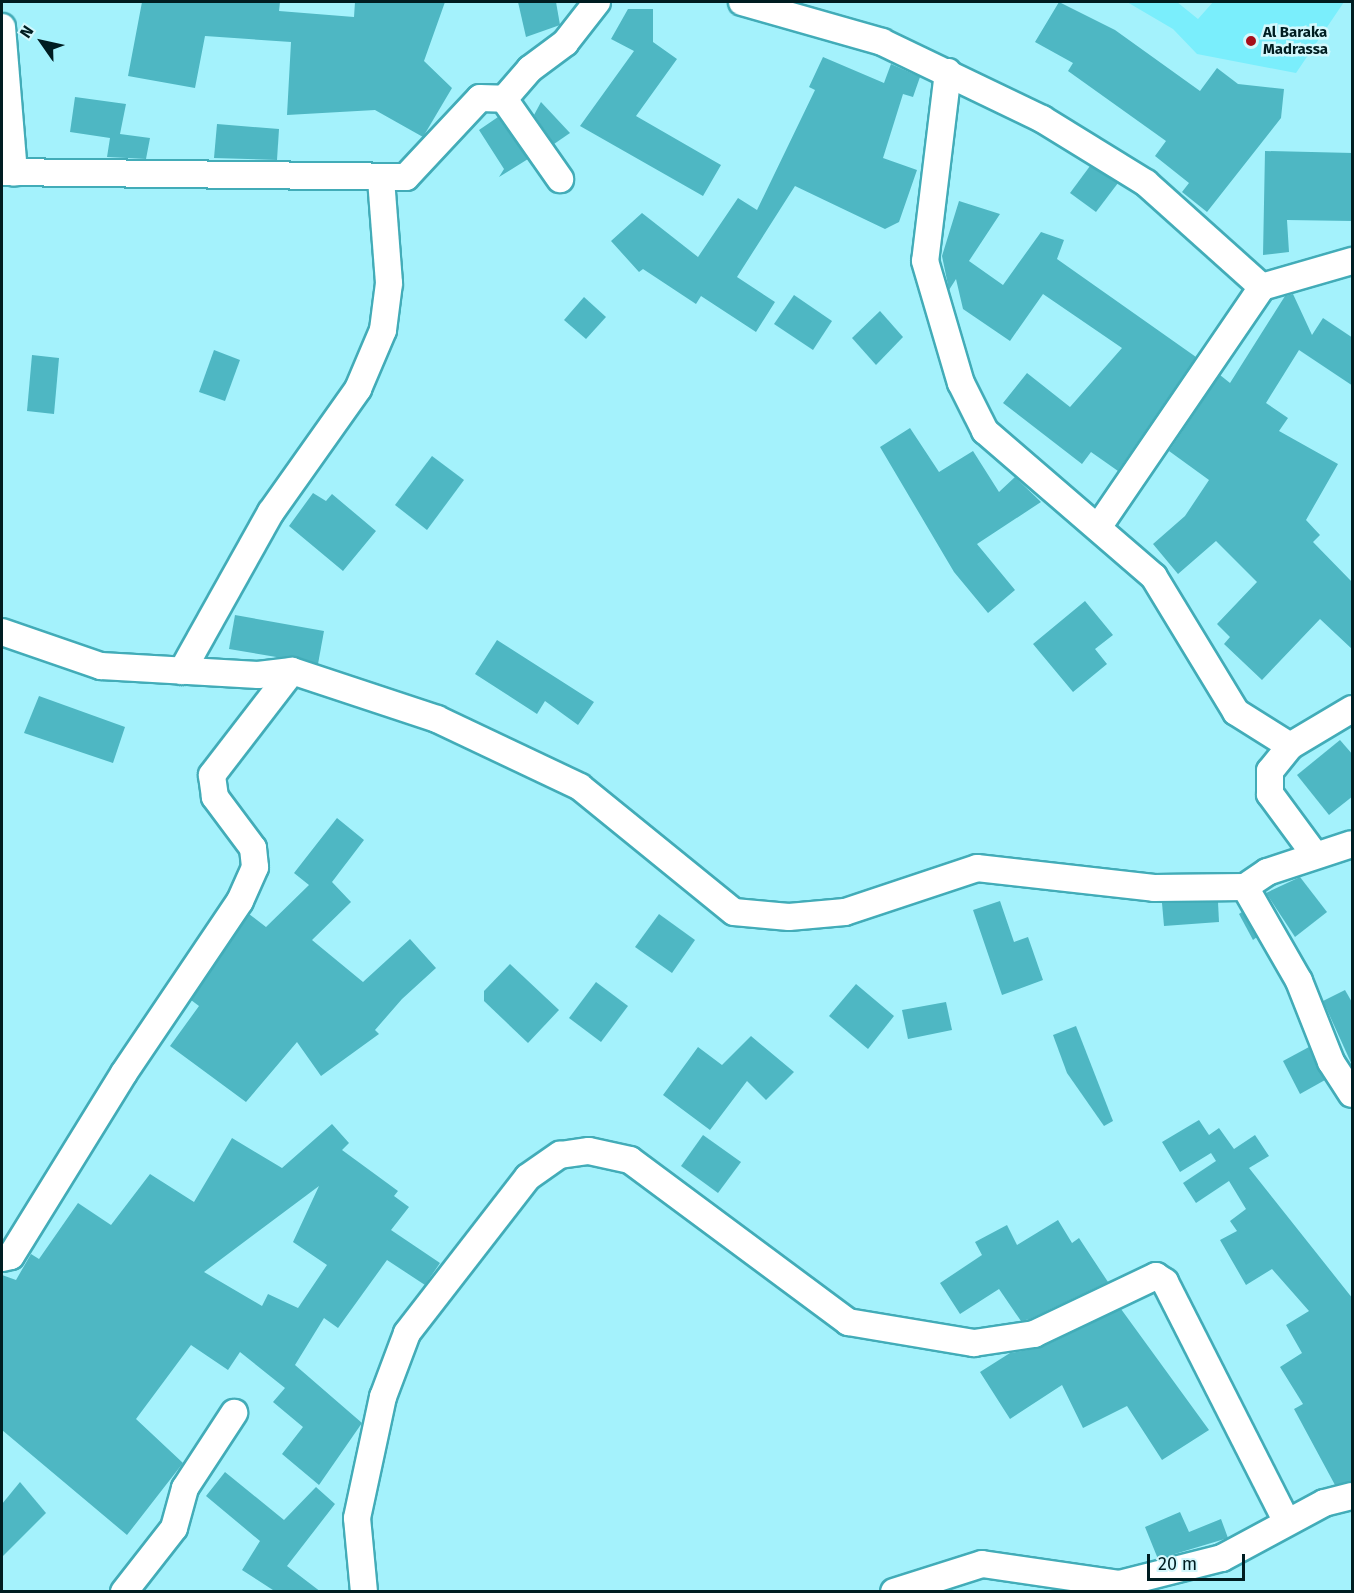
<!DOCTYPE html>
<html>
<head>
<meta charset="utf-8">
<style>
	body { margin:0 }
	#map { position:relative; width:1354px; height:1593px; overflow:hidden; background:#a4f2fc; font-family:"Fira Sans",sans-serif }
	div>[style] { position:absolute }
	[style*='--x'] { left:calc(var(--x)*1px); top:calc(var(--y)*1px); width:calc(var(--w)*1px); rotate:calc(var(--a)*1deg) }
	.built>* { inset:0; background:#7aeefc }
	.building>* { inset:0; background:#4eb7c3 }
	.roads { filter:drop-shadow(2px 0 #42acb8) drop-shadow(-2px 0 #42acb8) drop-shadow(0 2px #42acb8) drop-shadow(0 -2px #42acb8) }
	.street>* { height:26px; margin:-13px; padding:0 13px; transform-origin:13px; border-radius:13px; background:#fff }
	.dots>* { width:16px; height:16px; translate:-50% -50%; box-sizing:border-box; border:3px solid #d3f8fd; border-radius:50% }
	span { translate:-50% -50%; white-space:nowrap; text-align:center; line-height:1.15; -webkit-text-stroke:5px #d3f8fd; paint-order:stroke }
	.poi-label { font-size:15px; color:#001d21; font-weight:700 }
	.left { translate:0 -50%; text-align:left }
	.frame { position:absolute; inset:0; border:3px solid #001d21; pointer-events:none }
	.north { position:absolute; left:12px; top:12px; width:60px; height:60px; -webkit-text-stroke:4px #d3f8fd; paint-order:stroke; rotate:304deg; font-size:16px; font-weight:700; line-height:24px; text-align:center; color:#001d21 }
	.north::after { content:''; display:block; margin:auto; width:21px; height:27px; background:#001d21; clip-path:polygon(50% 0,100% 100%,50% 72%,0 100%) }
	.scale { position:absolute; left:1147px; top:1554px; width:98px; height:27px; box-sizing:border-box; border:3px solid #001d21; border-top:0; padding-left:8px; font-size:18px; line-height:21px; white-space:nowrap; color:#001d21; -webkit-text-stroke:4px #d3f8fd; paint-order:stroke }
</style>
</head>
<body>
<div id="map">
	<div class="built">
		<div style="clip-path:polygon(1127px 2px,1177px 2px,1198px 19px,1213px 2px,1344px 2px,1296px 73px,1197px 54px,1173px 29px)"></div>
	</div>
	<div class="building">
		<div style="clip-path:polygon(142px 2px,280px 2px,279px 11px,354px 17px,355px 2px,445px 2px,424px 61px,452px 88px,423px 137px,375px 110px,287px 115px,291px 42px,205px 36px,195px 88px,128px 76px)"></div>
		<div style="clip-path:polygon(518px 2px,556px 2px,560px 25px,526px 37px)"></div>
		<div style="clip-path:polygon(1059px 2px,1115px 30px,1200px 91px,1217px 68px,1238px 84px,1284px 89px,1281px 118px,1207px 212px,1182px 192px,1189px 183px,1155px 156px,1166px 141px,1068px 71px,1073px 63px,1035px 42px)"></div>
		<div style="clip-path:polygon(628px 9px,653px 9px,653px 42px,677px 59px,636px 116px,721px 165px,703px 196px,580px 126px,634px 51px,611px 39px)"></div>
		<div style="clip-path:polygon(823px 57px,884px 83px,891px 64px,920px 77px,913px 97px,903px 94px,883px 158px,917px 170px,899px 222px,885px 229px,795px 186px,737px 277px,775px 302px,756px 332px,701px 296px,696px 304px,643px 269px,639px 272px,611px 241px,642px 213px,698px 257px,738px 198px,757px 210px,815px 90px,809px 87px)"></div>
		<div style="clip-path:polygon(75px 97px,126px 104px,120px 134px,150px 138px,146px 159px,107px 157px,110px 138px,70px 132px)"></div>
		<div style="clip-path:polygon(541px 102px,570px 133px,554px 144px,534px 115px)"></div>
		<div style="clip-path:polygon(498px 117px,528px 159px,499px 177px,504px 169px,479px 130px)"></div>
		<div style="clip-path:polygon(217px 124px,279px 129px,277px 160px,214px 158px)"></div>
		<div style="clip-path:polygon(1265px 151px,1353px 153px,1353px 221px,1287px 220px,1289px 252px,1263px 255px)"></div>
		<div style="clip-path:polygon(1090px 166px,1118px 183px,1096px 212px,1070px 193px)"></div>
		<div style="clip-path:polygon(959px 201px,1000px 214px,969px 261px,1003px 285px,1041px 232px,1064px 240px,1057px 259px,1196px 357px,1118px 471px,1091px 452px,1082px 464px,1003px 403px,1027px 373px,1070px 407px,1122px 348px,1043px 294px,1010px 341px,963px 309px,956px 279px,949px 290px,942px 256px)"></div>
		<div style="clip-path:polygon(1293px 294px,1312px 335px,1323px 318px,1353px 338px,1353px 386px,1299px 350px,1266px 403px,1288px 418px,1279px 431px,1338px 464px,1306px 520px,1320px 535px,1313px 542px,1353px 583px,1353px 650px,1320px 619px,1262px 680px,1224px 644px,1230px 637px,1217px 624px,1257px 582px,1216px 541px,1178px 574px,1153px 544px,1185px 516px,1209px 480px,1169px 451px,1220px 375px,1230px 383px,1285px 296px)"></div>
		<div style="clip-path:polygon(794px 295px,832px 321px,813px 350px,774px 324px)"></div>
		<div style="clip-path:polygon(584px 297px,606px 317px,586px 339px,564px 320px)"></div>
		<div style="clip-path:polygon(880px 311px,903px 337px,876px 365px,852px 338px)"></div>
		<div style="clip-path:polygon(214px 350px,240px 360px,225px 401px,199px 392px)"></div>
		<div style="clip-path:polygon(32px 355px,59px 358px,54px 414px,27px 411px)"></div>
		<div style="clip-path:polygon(910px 428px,939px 472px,973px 451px,999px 492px,1015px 477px,1041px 502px,977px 544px,1015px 590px,988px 613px,954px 572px,880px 447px)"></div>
		<div style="clip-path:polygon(432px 456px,464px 480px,427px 530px,395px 505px)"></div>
		<div style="clip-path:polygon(313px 493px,326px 501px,332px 494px,376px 531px,343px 571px,289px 526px)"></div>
		<div style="clip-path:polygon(1085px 601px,1113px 635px,1095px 649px,1107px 664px,1073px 692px,1033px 644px)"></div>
		<div style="clip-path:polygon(235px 615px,324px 631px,318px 664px,229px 649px)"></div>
		<div style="clip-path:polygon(497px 640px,594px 702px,578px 725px,545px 701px,537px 714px,475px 674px)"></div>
		<div style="clip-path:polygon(39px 696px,125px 727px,113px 763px,24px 733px)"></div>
		<div style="clip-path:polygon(1340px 740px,1353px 755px,1353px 796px,1329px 815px,1297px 775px)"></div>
		<div style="clip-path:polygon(337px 818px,364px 840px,332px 882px,351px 902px,312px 940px,363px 982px,410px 939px,436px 968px,402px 999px,375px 1030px,379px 1034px,321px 1076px,297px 1042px,246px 1102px,170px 1046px,199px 1006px,191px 1000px,249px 914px,266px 927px,309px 885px,294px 873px)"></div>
		<div style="clip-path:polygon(1300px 877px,1327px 912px,1295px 937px,1266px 893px)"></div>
		<div style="clip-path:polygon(1000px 901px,1014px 942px,1028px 937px,1043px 980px,1002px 995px,973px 910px)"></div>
		<div style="clip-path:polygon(1218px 902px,1219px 922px,1164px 926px,1162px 903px)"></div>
		<div style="clip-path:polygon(1242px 912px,1257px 937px,1253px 940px,1239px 914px)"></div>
		<div style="clip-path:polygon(659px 914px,695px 940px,672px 973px,635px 947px)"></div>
		<div style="clip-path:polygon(510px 964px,559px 1010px,528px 1043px,484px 1001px,484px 991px)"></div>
		<div style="clip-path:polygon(596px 982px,628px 1006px,601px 1042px,569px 1018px)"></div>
		<div style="clip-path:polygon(856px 984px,894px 1016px,868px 1049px,829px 1016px)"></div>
		<div style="clip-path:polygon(1345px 990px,1353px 1004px,1353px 1067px,1323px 1001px)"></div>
		<div style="clip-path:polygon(946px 1002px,952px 1030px,908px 1039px,902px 1010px)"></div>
		<div style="clip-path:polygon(1076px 1026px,1113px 1121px,1104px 1126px,1067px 1073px,1053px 1035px)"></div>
		<div style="clip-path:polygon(751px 1036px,794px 1072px,766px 1100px,747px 1081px,710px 1130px,663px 1095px,698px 1047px,722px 1065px)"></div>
		<div style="clip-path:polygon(1309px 1047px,1325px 1080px,1300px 1094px,1283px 1061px)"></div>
		<div style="clip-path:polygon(1199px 1120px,1209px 1135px,1219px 1128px,1234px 1149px,1255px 1135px,1269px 1156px,1249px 1168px,1353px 1299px,1353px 1481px,1335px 1485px,1294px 1409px,1303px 1404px,1280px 1367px,1302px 1353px,1286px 1325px,1309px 1311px,1272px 1269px,1246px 1285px,1220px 1240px,1237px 1231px,1230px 1221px,1246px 1209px,1229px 1181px,1196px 1203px,1183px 1183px,1216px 1161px,1211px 1153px,1180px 1172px,1162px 1142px)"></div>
		<div style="clip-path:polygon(evenodd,332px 1124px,349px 1143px,342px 1150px,398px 1191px,394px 1196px,409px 1207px,391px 1230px,440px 1263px,425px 1285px,387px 1260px,338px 1328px,324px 1318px,295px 1365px,362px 1423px,319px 1485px,282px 1454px,303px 1427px,273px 1402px,285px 1388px,240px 1352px,228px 1370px,191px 1345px,136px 1419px,183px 1463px,127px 1535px,2px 1430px,2px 1275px,16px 1280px,31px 1254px,39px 1259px,78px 1203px,111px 1225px,150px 1174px,194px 1202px,232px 1138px,282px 1168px,332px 1124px,319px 1186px,293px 1242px,327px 1265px,298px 1308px,268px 1294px,262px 1306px,204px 1272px,319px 1186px)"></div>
		<div style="clip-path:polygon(703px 1135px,741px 1162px,718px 1193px,681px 1166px)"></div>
		<div style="clip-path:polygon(1058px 1220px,1072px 1243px,1079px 1238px,1108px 1282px,1030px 1319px,1021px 1321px,999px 1289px,960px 1314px,940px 1283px,982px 1255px,975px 1242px,1007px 1225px,1017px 1245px)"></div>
		<div style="clip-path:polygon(1121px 1309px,1209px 1430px,1162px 1460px,1127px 1406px,1083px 1428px,1062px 1385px,1010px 1419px,980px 1372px,1010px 1353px,1040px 1348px)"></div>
		<div style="clip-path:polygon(225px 1472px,284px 1520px,316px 1487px,335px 1504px,287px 1566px,321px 1592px,276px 1592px,242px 1570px,260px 1541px,206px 1496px)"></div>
		<div style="clip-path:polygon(20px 1482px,46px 1513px,2px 1557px,2px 1504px)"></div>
		<div style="clip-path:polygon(1180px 1512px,1189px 1532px,1221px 1519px,1228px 1538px,1158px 1559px,1145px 1527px)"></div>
	</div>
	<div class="roads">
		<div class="street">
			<div style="--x:742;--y:2;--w:146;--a:15.9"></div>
			<div style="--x:882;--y:42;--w:178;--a:25.7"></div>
			<div style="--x:1042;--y:119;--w:122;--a:31.6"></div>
			<div style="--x:1146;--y:183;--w:156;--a:41.9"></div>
			<div style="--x:2;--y:27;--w:146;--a:85.3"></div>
			<div style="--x:948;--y:72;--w:190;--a:96.9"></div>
			<div style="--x:925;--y:261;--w:127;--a:73.6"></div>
			<div style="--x:961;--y:383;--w:54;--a:63.4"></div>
			<div style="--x:985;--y:431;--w:223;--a:40.8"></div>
			<div style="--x:1154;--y:577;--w:158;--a:58.7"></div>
			<div style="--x:1236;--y:712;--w:64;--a:32.2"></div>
			<div style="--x:504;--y:99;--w:40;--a:-49"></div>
			<div style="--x:530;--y:69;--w:44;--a:-36.6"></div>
			<div style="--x:565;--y:43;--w:52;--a:-52"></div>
			<div style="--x:504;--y:99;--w:98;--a:55"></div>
			<div style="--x:2;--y:172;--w:404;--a:0.7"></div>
			<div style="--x:406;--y:177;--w:108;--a:-46.9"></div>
			<div style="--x:480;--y:98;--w:24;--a:2"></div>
			<div style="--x:1099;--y:526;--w:289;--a:-55.7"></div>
			<div style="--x:1262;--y:287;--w:94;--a:-16.1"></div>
			<div style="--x:2;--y:632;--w:105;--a:19"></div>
			<div style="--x:101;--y:666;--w:157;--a:3.3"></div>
			<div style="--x:258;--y:675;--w:34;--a:-7"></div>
			<div style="--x:292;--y:671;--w:153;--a:18.3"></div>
			<div style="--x:437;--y:719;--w:158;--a:25.4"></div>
			<div style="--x:580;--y:787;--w:198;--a:39.1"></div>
			<div style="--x:734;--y:912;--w:55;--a:5.2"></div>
			<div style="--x:789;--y:917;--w:56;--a:-5.1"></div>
			<div style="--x:845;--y:912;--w:139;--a:-18.4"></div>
			<div style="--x:977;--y:868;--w:178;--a:6.4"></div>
			<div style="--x:1154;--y:888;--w:91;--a:-0.6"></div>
			<div style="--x:1245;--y:887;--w:27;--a:-34"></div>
			<div style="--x:1267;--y:872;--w:89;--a:-18.2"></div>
			<div style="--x:182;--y:671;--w:182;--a:-60.8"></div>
			<div style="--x:271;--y:512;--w:151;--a:-54.7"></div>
			<div style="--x:358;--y:389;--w:64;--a:-67"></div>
			<div style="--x:383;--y:330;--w:47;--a:-82.7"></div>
			<div style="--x:389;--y:283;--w:103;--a:-94.4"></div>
			<div style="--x:1315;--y:855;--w:76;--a:-126.4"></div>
			<div style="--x:1270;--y:794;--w:23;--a:-90"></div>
			<div style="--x:1270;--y:771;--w:32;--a:-51"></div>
			<div style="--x:1290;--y:746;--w:72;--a:-30.8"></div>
			<div style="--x:1245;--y:887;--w:108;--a:60.1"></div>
			<div style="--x:1299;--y:981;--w:87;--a:68.4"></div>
			<div style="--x:1331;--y:1062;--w:38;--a:57"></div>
			<div style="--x:2;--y:1258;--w:9;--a:-13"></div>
			<div style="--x:11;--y:1256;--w:215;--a:-58.3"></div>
			<div style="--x:124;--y:1073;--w:207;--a:-56"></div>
			<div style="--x:240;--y:901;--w:37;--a:-66"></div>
			<div style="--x:255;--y:867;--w:19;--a:-96"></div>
			<div style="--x:253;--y:848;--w:64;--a:-126.7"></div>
			<div style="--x:215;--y:797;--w:22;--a:-98"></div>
			<div style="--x:212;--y:775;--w:131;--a:-52.4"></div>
			<div style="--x:124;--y:1592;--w:81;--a:-52"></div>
			<div style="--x:174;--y:1528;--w:41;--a:-74.6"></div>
			<div style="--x:185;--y:1488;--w:90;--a:-56.8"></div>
			<div style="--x:364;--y:1592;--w:74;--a:-95.4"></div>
			<div style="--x:357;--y:1518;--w:124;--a:-77.9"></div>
			<div style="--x:383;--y:1397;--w:68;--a:-69.4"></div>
			<div style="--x:407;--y:1333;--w:197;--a:-52.2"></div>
			<div style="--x:528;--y:1177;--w:39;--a:-35"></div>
			<div style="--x:560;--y:1155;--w:29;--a:-8"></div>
			<div style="--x:589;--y:1151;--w:42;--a:12.4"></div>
			<div style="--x:630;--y:1160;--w:272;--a:36.6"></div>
			<div style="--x:848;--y:1322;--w:128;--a:9.5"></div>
			<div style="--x:974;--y:1343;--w:61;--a:-8.5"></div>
			<div style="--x:1034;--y:1334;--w:135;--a:-25.4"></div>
			<div style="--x:1156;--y:1276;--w:11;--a:34"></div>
			<div style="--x:1165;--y:1282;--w:269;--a:63.1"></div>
			<div style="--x:894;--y:1592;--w:92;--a:-17.7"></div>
			<div style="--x:982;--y:1564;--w:138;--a:8.3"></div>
			<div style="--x:1119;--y:1584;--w:106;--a:-14.2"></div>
			<div style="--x:1222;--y:1558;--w:116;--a:-28.3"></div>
			<div style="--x:1324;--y:1503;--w:29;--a:-14"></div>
		</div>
	</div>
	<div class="dots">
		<div style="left:1251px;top:41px;background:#a60e1a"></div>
	</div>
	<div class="poi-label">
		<span class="left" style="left:1263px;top:41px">Al Baraka<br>Madrassa</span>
	</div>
	<div class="frame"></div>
	<div class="north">N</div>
	<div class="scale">20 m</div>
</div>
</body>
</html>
